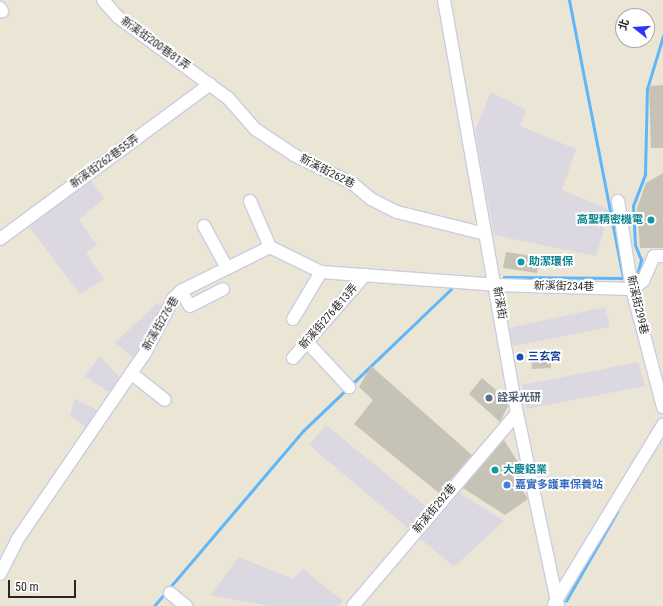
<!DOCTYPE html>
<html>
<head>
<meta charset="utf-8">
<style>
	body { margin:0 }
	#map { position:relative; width:663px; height:606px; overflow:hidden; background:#ebe5d6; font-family:"Roboto Condensed","Noto Sans TC",sans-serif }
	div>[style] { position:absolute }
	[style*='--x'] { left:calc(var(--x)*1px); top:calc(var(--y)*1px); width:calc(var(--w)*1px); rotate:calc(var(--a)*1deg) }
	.industrial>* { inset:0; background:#dcd8e2 }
	.stream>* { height:2.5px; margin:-1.25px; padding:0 1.25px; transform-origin:1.25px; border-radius:1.25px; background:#5eb7f8 }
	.building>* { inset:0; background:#c6c2b6 }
	.roads { filter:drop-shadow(1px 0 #cbcce2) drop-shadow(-1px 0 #cbcce2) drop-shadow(0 1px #cbcce2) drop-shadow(0 -1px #cbcce2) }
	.minor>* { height:12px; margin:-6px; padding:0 6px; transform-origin:6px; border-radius:6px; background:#fff }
	.dots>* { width:11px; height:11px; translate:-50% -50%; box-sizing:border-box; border:2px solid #fff; border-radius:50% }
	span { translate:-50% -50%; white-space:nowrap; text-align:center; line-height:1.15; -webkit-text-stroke:4px #fff; paint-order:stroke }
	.street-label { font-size:11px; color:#272727 }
	.culture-label { font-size:11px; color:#0d838f; font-weight:700 }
	.right { translate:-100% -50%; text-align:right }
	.left { translate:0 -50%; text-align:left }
	.transit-label { font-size:11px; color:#164399; font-weight:700 }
	.service-label { font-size:11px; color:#4e5e75; font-weight:700 }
	.shop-label { font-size:11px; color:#366cbe; font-weight:700 }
	.north { position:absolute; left:615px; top:8px; width:40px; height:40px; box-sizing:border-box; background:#fff; border:1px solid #a9a9a9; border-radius:50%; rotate:287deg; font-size:11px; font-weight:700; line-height:16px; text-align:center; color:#272727 }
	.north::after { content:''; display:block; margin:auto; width:14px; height:18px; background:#2f35ff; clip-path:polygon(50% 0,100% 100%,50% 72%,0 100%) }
	.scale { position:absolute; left:8px; top:580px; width:68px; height:18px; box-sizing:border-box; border:2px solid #272727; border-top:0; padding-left:5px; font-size:12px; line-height:14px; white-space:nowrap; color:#272727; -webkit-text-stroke:3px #fff; paint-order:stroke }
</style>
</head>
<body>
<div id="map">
	<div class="industrial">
		<div style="clip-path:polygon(491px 92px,526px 110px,520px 126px,576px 149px,562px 190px,610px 210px,596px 256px,494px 235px,475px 131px)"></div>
		<div style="clip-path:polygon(90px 179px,104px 198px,79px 220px,97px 245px,86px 253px,104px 279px,80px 294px,27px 224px)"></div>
		<div style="clip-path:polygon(157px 303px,165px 309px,138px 361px,115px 343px)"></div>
		<div style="clip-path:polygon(605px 307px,610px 327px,513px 346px,509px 328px)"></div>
		<div style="clip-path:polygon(100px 356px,122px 380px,113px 395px,84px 376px)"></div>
		<div style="clip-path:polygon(638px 362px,645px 386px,527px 409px,522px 385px)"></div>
		<div style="clip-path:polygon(75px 399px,103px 413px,90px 430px,70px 415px)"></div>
		<div style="clip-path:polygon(326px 425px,428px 508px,455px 490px,504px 521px,454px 567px,309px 445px)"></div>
		<div style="clip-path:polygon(239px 557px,293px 579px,303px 569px,343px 601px,339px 606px,268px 606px,210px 595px)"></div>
	</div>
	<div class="stream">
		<div style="--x:504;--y:277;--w:119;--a:0.5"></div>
		<div style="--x:623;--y:278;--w:283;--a:-101"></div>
		<div style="--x:636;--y:279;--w:20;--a:-75"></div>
		<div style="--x:641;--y:260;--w:16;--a:-112"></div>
		<div style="--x:635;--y:245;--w:39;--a:-93"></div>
		<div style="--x:633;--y:206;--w:34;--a:-69"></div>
		<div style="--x:645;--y:174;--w:85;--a:-88.7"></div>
		<div style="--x:647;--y:89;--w:55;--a:-73.2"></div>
		<div style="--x:352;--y:384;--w:137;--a:-43.8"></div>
		<div style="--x:566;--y:601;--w:103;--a:-60.2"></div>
		<div style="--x:154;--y:606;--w:230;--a:-49.6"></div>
		<div style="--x:303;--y:431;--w:61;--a:-43.7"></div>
	</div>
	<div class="building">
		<div style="clip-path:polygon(663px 85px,663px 148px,651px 148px,649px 86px)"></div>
		<div style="clip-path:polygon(663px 173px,663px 248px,640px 248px,637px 208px,646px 183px)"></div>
		<div style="clip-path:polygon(506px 252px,539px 257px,537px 273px,503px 268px)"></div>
		<div style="clip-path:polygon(550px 352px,551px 368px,532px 369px,531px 354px)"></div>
		<div style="clip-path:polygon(371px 366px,472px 455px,439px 493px,354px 424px,373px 400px,359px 387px)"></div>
		<div style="clip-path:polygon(482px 378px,507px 399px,508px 406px,500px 422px,469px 394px)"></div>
		<div style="clip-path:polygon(504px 440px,521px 467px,511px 473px,528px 499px,505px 515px,463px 488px)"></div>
	</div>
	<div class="roads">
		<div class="minor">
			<div style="--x:103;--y:0;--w:23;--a:49"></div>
			<div style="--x:118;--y:17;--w:137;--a:36.4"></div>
			<div style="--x:228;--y:98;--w:41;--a:48.9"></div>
			<div style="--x:255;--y:129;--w:47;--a:33.7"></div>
			<div style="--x:294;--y:155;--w:64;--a:25.8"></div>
			<div style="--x:352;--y:183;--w:25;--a:40"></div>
			<div style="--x:371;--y:199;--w:29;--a:27"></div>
			<div style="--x:397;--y:212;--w:91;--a:14"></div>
			<div style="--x:444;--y:0;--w:419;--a:80"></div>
			<div style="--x:517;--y:413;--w:197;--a:78"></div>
			<div style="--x:0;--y:8;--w:4;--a:56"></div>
			<div style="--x:250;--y:201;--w:50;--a:66.5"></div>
			<div style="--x:618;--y:201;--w:89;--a:81"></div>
			<div style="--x:632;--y:289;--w:122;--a:75.3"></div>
			<div style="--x:204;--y:226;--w:48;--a:61.3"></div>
			<div style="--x:0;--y:239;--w:261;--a:-36.4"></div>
			<div style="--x:181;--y:291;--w:17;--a:59"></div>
			<div style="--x:190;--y:306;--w:37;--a:-27"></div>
			<div style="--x:293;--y:319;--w:55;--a:-59.2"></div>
			<div style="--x:307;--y:342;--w:62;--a:47"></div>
			<div style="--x:293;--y:358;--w:110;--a:-49.1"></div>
			<div style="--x:131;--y:373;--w:43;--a:38.5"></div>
			<div style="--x:0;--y:574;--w:38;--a:-63"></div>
			<div style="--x:17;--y:540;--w:227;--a:-55.6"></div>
			<div style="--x:145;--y:353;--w:61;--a:-62.6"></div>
			<div style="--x:173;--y:299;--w:11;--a:-45"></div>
			<div style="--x:181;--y:291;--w:99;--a:-26.3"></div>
			<div style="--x:270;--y:247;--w:57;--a:26.1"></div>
			<div style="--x:321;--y:272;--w:175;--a:4.2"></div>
			<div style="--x:496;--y:285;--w:136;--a:1.7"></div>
			<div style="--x:632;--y:289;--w:14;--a:-36"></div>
			<div style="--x:643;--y:281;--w:27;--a:-66"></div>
			<div style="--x:654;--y:256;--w:9;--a:0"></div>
			<div style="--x:170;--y:593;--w:21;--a:39"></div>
			<div style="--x:554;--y:604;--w:210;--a:-58.7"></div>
			<div style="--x:353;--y:606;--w:253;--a:-49.6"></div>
		</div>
	</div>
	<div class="dots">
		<div style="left:651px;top:220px;background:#0f9aa8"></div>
		<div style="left:521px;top:262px;background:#0f9aa8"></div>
		<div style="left:520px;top:357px;background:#1a4fb4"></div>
		<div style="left:489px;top:398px;background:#5c6f8a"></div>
		<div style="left:495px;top:470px;background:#0f9aa8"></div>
		<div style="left:507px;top:485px;background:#3f7fe0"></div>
	</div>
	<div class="street-label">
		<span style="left:155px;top:44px;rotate:36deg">新溪街200巷81弄</span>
		<span style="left:105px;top:162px;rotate:-36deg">新溪街262巷55弄</span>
		<span style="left:327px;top:172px;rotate:27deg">新溪街262巷</span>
		<span style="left:564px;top:287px;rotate:1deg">新溪街234巷</span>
		<span style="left:499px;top:303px;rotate:80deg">新溪街</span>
		<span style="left:637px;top:305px;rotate:77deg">新溪街299巷</span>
		<span style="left:329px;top:317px;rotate:-49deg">新溪街276巷13弄</span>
		<span style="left:161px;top:324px;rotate:-60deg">新溪街276巷</span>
		<span style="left:435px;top:509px;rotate:-50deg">新溪街292巷</span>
	</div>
	<div class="culture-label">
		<span class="right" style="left:643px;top:220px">高聖精密機電</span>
		<span class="left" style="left:529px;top:262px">助潔環保</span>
		<span class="left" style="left:503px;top:470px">大慶鋁業</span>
	</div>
	<div class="transit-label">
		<span class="left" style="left:528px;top:357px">三玄宮</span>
	</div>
	<div class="service-label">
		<span class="left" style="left:497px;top:398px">詮采光研</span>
	</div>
	<div class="shop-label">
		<span class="left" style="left:515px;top:485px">嘉實多護車保養站</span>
	</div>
	<div class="north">北</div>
	<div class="scale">50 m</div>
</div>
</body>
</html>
